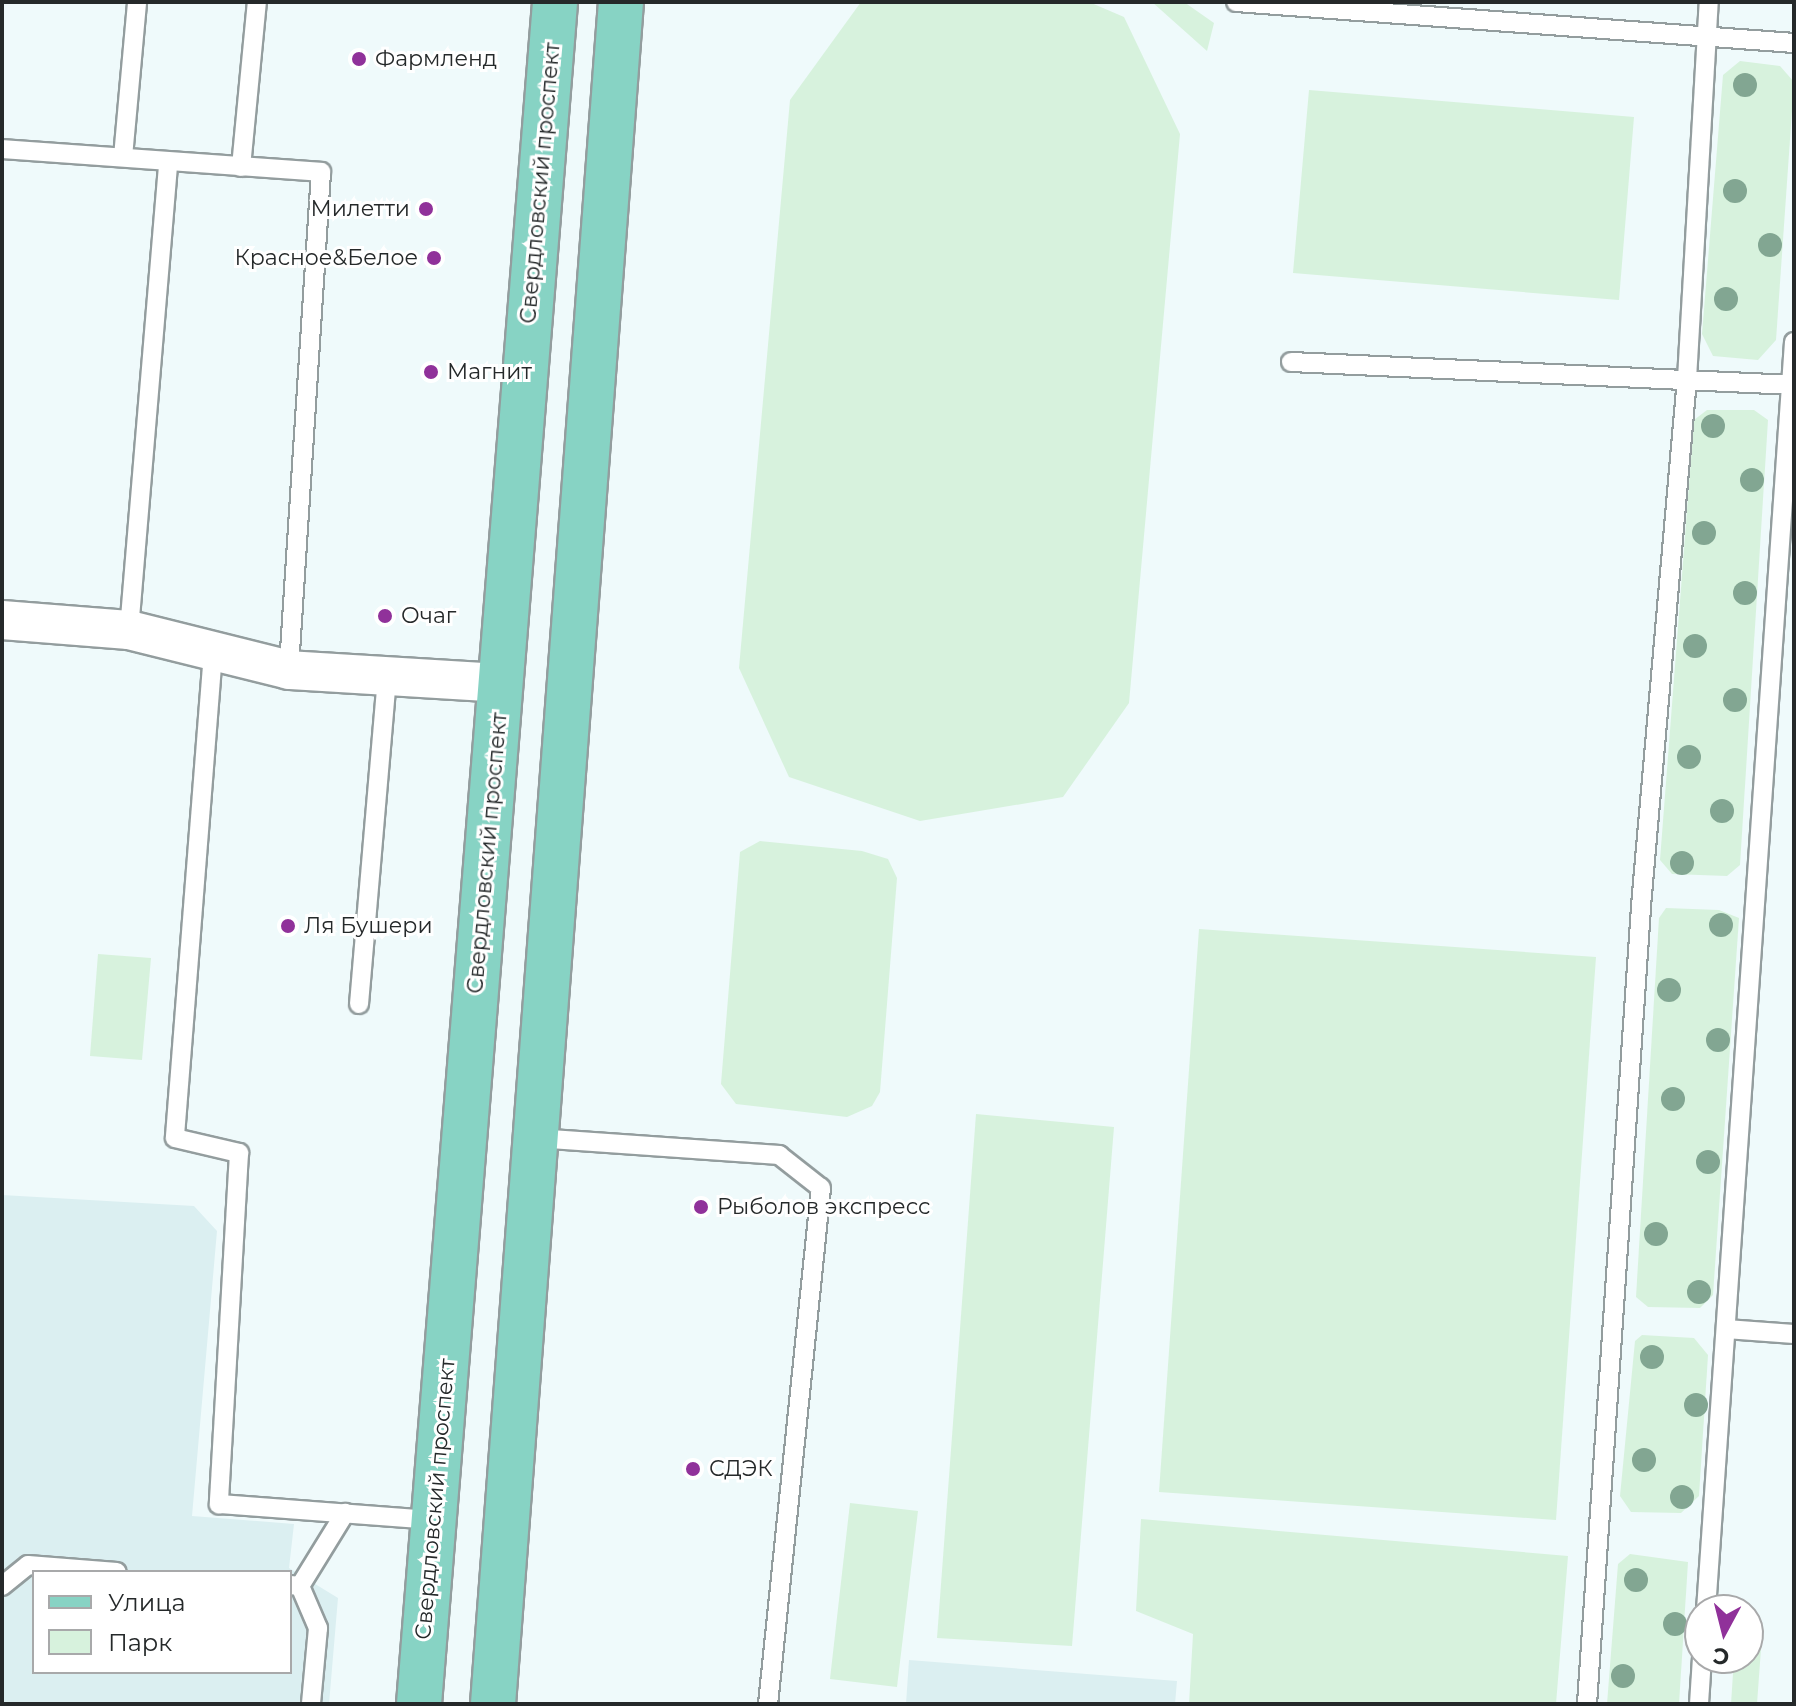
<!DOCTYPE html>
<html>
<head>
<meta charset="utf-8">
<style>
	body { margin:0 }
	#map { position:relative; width:1796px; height:1706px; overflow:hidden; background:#effafb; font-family:Montserrat,sans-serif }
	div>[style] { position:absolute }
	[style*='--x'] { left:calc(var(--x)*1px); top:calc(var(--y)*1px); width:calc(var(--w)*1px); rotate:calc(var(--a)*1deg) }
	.built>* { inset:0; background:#dbeff1 }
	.green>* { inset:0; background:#d7f2dd }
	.roads { filter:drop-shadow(2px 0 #939d9e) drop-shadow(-2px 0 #939d9e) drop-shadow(0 2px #939d9e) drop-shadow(0 -2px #939d9e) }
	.lane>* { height:18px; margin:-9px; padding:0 9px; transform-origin:9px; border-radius:9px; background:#fff }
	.street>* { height:38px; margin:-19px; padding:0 19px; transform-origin:19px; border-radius:19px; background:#fff }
	.primary>* { height:44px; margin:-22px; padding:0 22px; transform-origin:22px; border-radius:22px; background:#87d3c4 }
	.trees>* { width:24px; height:24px; margin:-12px; border-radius:50%; background:#82a692 }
	.dots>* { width:22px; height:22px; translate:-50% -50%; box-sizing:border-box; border:4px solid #fff; border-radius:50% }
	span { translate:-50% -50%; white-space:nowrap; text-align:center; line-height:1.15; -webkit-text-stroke:6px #fff; paint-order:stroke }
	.poi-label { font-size:22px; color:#25292a }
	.left { translate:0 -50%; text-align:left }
	.right { translate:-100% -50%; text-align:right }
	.street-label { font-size:22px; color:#25292a }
	.frame { position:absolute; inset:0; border:4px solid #25292a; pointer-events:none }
	.legend { position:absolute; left:32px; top:1570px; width:260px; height:104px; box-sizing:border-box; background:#fff; border:2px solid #a8a9aa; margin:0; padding:10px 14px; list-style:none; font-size:24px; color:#25292a }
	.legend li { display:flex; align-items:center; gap:16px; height:40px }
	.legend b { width:40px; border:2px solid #a8a9aa }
	.north { position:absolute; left:1684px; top:1594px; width:80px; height:80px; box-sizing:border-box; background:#fff; border:2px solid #a8a9aa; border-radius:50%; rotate:187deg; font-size:22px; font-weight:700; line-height:32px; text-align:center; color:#25292a }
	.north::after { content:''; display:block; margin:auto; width:28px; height:36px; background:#90319a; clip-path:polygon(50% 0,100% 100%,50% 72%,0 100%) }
</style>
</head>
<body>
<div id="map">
	<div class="built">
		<div style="clip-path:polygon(evenodd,2px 1195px,194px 1206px,217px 1231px,192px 1516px,294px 1524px,289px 1568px,338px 1598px,329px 1704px,2px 1704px,2px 1195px,34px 1572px,290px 1572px,290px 1672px,34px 1672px,34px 1572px)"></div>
		<div style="clip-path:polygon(909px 1660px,1177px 1681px,1175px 1704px,906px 1704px)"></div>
	</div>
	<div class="green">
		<div style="clip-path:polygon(861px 2px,1089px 2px,1124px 17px,1180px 134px,1129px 703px,1063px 797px,920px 821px,789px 777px,739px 668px,790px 100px)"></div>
		<div style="clip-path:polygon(1152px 2px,1184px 2px,1214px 23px,1207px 51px)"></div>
		<div style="clip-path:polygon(1740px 61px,1780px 66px,1794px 82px,1776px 340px,1758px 360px,1713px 356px,1702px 334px,1723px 75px)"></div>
		<div style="clip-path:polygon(1309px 90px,1634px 117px,1619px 300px,1293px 273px)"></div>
		<div style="clip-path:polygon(1707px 410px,1754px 410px,1768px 420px,1740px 865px,1727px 876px,1672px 874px,1660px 860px,1694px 420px)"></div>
		<div style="clip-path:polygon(760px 841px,862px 851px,888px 859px,897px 878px,880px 1092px,872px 1106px,847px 1117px,736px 1104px,721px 1084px,740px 852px)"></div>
		<div style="clip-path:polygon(1666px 908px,1719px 910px,1739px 918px,1713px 1295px,1700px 1308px,1648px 1307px,1636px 1297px,1659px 918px)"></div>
		<div style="clip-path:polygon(1199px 929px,1596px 957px,1556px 1520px,1159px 1492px)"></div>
		<div style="clip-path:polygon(98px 954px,151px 958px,142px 1060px,90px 1056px)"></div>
		<div style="clip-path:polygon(976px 1114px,1114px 1127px,1072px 1646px,937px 1638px)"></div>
		<div style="clip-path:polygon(1642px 1335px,1694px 1338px,1708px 1355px,1699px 1496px,1681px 1513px,1631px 1512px,1620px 1496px,1635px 1341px)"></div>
		<div style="clip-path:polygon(850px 1503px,918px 1511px,897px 1687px,830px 1679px)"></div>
		<div style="clip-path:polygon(1141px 1519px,1568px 1556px,1556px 1704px,1189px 1704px,1193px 1634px,1136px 1611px)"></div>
		<div style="clip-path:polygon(1630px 1554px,1688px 1562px,1679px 1704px,1607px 1704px,1618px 1564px)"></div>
		<div style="clip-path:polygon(1753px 1638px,1761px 1649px,1757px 1704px,1731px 1704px,1734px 1658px,1748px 1658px,1748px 1639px)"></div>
	</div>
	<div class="roads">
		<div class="lane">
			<div style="--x:1236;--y:2;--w:560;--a:4.2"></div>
			<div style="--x:2;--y:149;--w:320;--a:4.1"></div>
			<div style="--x:321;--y:172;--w:499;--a:93.7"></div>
			<div style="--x:123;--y:157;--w:156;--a:-84.8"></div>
			<div style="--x:241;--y:167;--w:166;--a:-84.5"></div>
			<div style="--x:1291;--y:362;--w:504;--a:2.62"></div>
			<div style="--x:129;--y:630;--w:470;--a:-85.2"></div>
			<div style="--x:213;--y:653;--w:486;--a:94.5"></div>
			<div style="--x:175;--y:1138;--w:66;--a:13.2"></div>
			<div style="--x:239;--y:1153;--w:352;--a:93.3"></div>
			<div style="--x:219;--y:1504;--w:216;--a:4.3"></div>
			<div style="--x:359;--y:1004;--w:329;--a:-85.1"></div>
			<div style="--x:536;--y:1138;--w:244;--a:4"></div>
			<div style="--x:779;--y:1155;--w:53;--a:38.2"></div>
			<div style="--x:821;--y:1188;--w:519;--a:95.86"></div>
			<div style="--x:1726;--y:1329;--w:68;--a:4.2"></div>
			<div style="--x:290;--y:1585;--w:10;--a:6"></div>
			<div style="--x:300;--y:1586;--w:86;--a:-58.3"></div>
			<div style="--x:2;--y:1586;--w:33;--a:-39"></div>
			<div style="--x:28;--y:1565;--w:89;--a:4.5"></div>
			<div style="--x:300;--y:1586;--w:46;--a:66.8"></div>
			<div style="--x:318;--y:1628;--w:76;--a:95.3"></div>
			<div style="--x:1706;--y:1610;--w:1271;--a:-86.03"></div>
			<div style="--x:1587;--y:1704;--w:812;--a:-86.12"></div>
			<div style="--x:1642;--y:894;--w:517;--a:-85.01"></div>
			<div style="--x:1687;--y:379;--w:378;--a:-86.7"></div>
			<div style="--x:1699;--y:1704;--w:46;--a:-86.3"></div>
		</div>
		<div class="street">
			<div style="--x:2;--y:620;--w:127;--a:4.5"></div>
			<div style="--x:129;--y:630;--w:165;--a:14"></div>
			<div style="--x:289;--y:670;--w:212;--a:3.5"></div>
		</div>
		<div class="primary">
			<div style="--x:419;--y:1704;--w:1707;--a:-85.43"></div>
			<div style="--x:493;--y:1704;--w:1707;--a:-85.7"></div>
		</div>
	</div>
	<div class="trees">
		<div style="left:1745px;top:85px"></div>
		<div style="left:1735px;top:191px"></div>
		<div style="left:1770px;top:245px"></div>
		<div style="left:1726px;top:299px"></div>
		<div style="left:1713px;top:426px"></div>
		<div style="left:1752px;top:480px"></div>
		<div style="left:1704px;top:533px"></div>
		<div style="left:1745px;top:593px"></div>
		<div style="left:1695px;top:646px"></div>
		<div style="left:1735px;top:700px"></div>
		<div style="left:1689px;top:757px"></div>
		<div style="left:1722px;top:811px"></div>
		<div style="left:1682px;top:863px"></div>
		<div style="left:1721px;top:925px"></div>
		<div style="left:1669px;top:990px"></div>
		<div style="left:1718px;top:1040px"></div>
		<div style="left:1673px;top:1099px"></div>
		<div style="left:1708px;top:1162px"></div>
		<div style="left:1656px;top:1234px"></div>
		<div style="left:1699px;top:1292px"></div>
		<div style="left:1652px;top:1357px"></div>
		<div style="left:1696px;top:1405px"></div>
		<div style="left:1644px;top:1460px"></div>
		<div style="left:1682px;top:1497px"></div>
		<div style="left:1636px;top:1580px"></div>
		<div style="left:1675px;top:1624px"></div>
		<div style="left:1623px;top:1676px"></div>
	</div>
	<div class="dots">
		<div style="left:359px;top:59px;background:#90319a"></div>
		<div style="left:426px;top:209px;background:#90319a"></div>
		<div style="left:434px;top:258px;background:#90319a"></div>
		<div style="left:431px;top:372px;background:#90319a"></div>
		<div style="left:385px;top:616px;background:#90319a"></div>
		<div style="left:288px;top:926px;background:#90319a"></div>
		<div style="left:701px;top:1207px;background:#90319a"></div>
		<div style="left:693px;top:1469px;background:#90319a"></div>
	</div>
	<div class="poi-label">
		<span class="left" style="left:375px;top:59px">Фармленд</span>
		<span class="right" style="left:410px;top:209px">Милетти</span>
		<span class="right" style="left:418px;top:258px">Красное&amp;Белое</span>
		<span class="left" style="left:447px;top:372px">Магнит</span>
		<span class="left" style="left:401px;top:616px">Очаг</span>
		<span class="left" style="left:304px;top:926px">Ля Бушери</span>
		<span class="left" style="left:717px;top:1207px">Рыболов экспресс</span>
		<span class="left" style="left:709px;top:1469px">СДЭК</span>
	</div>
	<div class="street-label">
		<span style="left:540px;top:183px;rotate:-85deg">Свердловский проспект</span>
		<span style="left:487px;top:853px;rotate:-85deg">Свердловский проспект</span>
		<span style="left:435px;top:1499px;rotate:-85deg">Свердловский проспект</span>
	</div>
	<div class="frame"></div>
	<ul class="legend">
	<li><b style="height:10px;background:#87d3c4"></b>Улица</li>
	<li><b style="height:22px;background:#d7f2dd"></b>Парк</li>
	</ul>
	<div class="north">С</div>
</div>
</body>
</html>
